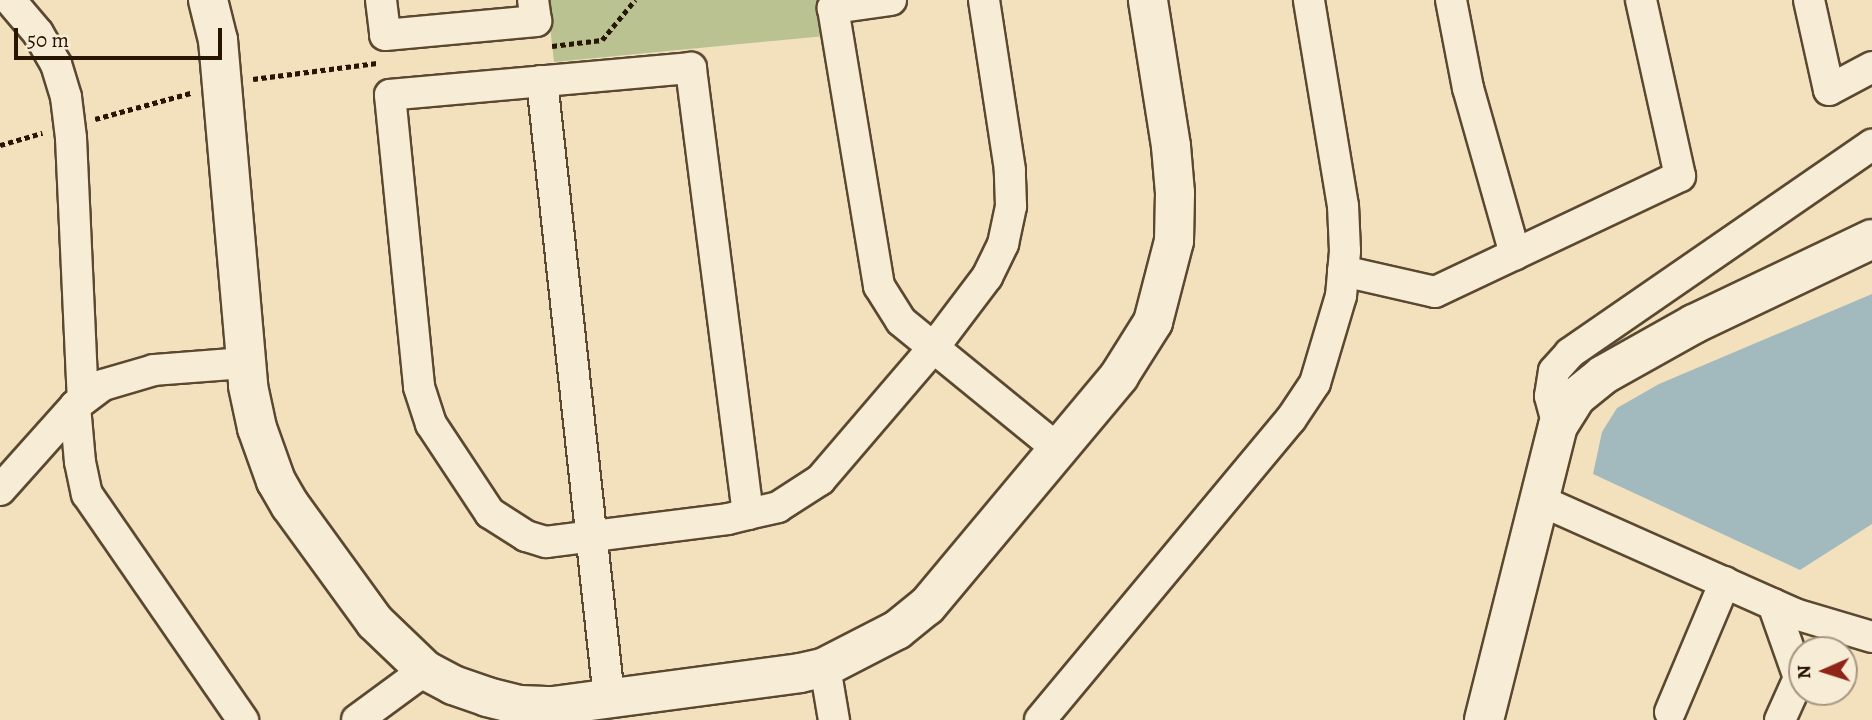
<!DOCTYPE html>
<html>
<head>
<meta charset="utf-8">
<style>
	body { margin:0 }
	#map { position:relative; width:1872px; height:720px; overflow:hidden; background:#f3e1be; font-family:Alegreya,serif }
	div>[style] { position:absolute }
	[style*='--x'] { left:calc(var(--x)*1px); top:calc(var(--y)*1px); width:calc(var(--w)*1px); rotate:calc(var(--a)*1deg) }
	.green>* { inset:0; background:#bbc291 }
	.water>* { inset:0; background:#a2babd }
	.path>* { height:4.5px; margin-top:-2.25px; transform-origin:0; background:repeating-linear-gradient(90deg,#271500 0 5px,transparent 0 8.5px) }
	.roads { filter:drop-shadow(2px 0 #5a4830) drop-shadow(-2px 0 #5a4830) drop-shadow(0 2px #5a4830) drop-shadow(0 -2px #5a4830) }
	.street>* { height:30px; margin:-15px; padding:0 15px; transform-origin:15px; border-radius:15px; background:#f7ecd5 }
	.secondary>* { height:38px; margin:-19px; padding:0 19px; transform-origin:19px; border-radius:19px; background:#f7ecd5 }
	span { translate:-50% -50%; white-space:nowrap; text-align:center; line-height:1.15; -webkit-text-stroke:5px #f7ecd5; paint-order:stroke }
	.north { position:absolute; left:1788px; top:636px; width:70px; height:70px; box-sizing:border-box; background:#f7ecd5; border:2px solid #a49680; border-radius:50%; rotate:267deg; font-size:19px; font-weight:700; line-height:28px; text-align:center; color:#271500 }
	.north::after { content:''; display:block; margin:auto; width:24px; height:32px; background:#8f2418; clip-path:polygon(50% 0,100% 100%,50% 72%,0 100%) }
	.scale { position:absolute; left:14px; top:28px; width:208px; height:32px; box-sizing:border-box; border:4px solid #271500; border-top:0; padding-left:9px; font-size:21px; line-height:24px; white-space:nowrap; color:#271500; -webkit-text-stroke:5px #f7ecd5; paint-order:stroke }
</style>
</head>
<body>
<div id="map">
	<div class="green">
		<div style="clip-path:polygon(547px 0,819px 0,825px 36px,554px 62px)"></div>
	</div>
	<div class="water">
		<div style="clip-path:polygon(1872px 294px,1872px 524px,1800px 570px,1593px 474px,1602px 432px,1617px 408px,1659px 384px)"></div>
	</div>
	<div class="path">
		<div style="--x:552;--y:46;--w:50;--a:-6.8"></div>
		<div style="--x:602;--y:40;--w:52;--a:-50.5"></div>
		<div style="--x:253;--y:79;--w:125;--a:-7.4"></div>
		<div style="--x:95;--y:119;--w:99;--a:-15.2"></div>
		<div style="--x:0;--y:145;--w:44;--a:-15.9"></div>
	</div>
	<div class="roads">
		<div class="street">
			<div style="--x:10;--y:0;--w:43;--a:49.7"></div>
			<div style="--x:38;--y:33;--w:36;--a:60"></div>
			<div style="--x:56;--y:64;--w:34;--a:73"></div>
			<div style="--x:66;--y:97;--w:41;--a:83"></div>
			<div style="--x:71;--y:138;--w:262;--a:87.4"></div>
			<div style="--x:381;--y:0;--w:35;--a:83"></div>
			<div style="--x:385;--y:35;--w:152;--a:-5.3"></div>
			<div style="--x:536;--y:21;--w:21;--a:-98"></div>
			<div style="--x:891;--y:0;--w:59;--a:172.1"></div>
			<div style="--x:833;--y:8;--w:282;--a:80.6"></div>
			<div style="--x:879;--y:286;--w:41;--a:57.8"></div>
			<div style="--x:901;--y:321;--w:203;--a:39.2"></div>
			<div style="--x:1451;--y:0;--w:90;--a:79.1"></div>
			<div style="--x:1468;--y:88;--w:173;--a:74.2"></div>
			<div style="--x:1809;--y:0;--w:92;--a:77.5"></div>
			<div style="--x:1829;--y:90;--w:49;--a:-28.1"></div>
			<div style="--x:542;--y:81;--w:621;--a:83.8"></div>
			<div style="--x:1343;--y:271;--w:94;--a:12.9"></div>
			<div style="--x:1435;--y:292;--w:271;--a:-25.3"></div>
			<div style="--x:1680;--y:176;--w:180;--a:-102.5"></div>
			<div style="--x:75;--y:406;--w:56;--a:84.9"></div>
			<div style="--x:80;--y:462;--w:33;--a:78"></div>
			<div style="--x:87;--y:494;--w:275;--a:55.4"></div>
			<div style="--x:1558;--y:426;--w:31;--a:-105"></div>
			<div style="--x:1550;--y:396;--w:25;--a:-81"></div>
			<div style="--x:1554;--y:371;--w:24;--a:-48"></div>
			<div style="--x:1570;--y:353;--w:367;--a:-34.6"></div>
			<div style="--x:0;--y:490;--w:113;--a:-48.2"></div>
			<div style="--x:75;--y:406;--w:35;--a:-37"></div>
			<div style="--x:103;--y:385;--w:53;--a:-16.4"></div>
			<div style="--x:154;--y:370;--w:92;--a:-4.4"></div>
			<div style="--x:1539;--y:500;--w:280;--a:24"></div>
			<div style="--x:1795;--y:614;--w:80;--a:16.6"></div>
			<div style="--x:748;--y:514;--w:450;--a:-97.3"></div>
			<div style="--x:691;--y:68;--w:302;--a:174.9"></div>
			<div style="--x:390;--y:95;--w:293;--a:84.3"></div>
			<div style="--x:419;--y:387;--w:39;--a:72"></div>
			<div style="--x:431;--y:424;--w:107;--a:56.5"></div>
			<div style="--x:490;--y:513;--w:43;--a:32.6"></div>
			<div style="--x:526;--y:536;--w:21;--a:17"></div>
			<div style="--x:546;--y:542;--w:183;--a:-7.2"></div>
			<div style="--x:728;--y:519;--w:21;--a:-14"></div>
			<div style="--x:748;--y:514;--w:31;--a:-13"></div>
			<div style="--x:778;--y:507;--w:50;--a:-32.7"></div>
			<div style="--x:820;--y:480;--w:175;--a:-49.4"></div>
			<div style="--x:934;--y:347;--w:88;--a:-52.9"></div>
			<div style="--x:987;--y:277;--w:37;--a:-64"></div>
			<div style="--x:1003;--y:244;--w:39;--a:-78"></div>
			<div style="--x:1011;--y:206;--w:36;--a:-92"></div>
			<div style="--x:1010;--y:170;--w:172;--a:-98.7"></div>
			<div style="--x:1773;--y:604;--w:78;--a:70.6"></div>
			<div style="--x:1799;--y:678;--w:46;--a:114.3"></div>
			<div style="--x:825;--y:667;--w:54;--a:80.4"></div>
			<div style="--x:1670;--y:712;--w:141;--a:-67.1"></div>
			<div style="--x:357;--y:720;--w:84;--a:-36.3"></div>
			<div style="--x:1040;--y:720;--w:392;--a:-50.2"></div>
			<div style="--x:1291;--y:419;--w:43;--a:-56.3"></div>
			<div style="--x:1315;--y:383;--w:91;--a:-73.4"></div>
			<div style="--x:1341;--y:296;--w:45;--a:-84.9"></div>
			<div style="--x:1345;--y:251;--w:45;--a:-92.5"></div>
			<div style="--x:1343;--y:206;--w:209;--a:-99.4"></div>
		</div>
		<div class="secondary">
			<div style="--x:208;--y:0;--w:41;--a:76"></div>
			<div style="--x:218;--y:40;--w:347;--a:85"></div>
			<div style="--x:248;--y:386;--w:43;--a:77.9"></div>
			<div style="--x:257;--y:428;--w:56;--a:70.3"></div>
			<div style="--x:276;--y:481;--w:28;--a:60"></div>
			<div style="--x:290;--y:505;--w:145;--a:54"></div>
			<div style="--x:375;--y:622;--w:69;--a:43.8"></div>
			<div style="--x:425;--y:670;--w:32;--a:28"></div>
			<div style="--x:453;--y:685;--w:36;--a:19"></div>
			<div style="--x:487;--y:697;--w:34;--a:14"></div>
			<div style="--x:520;--y:705;--w:33;--a:2"></div>
			<div style="--x:553;--y:706;--w:249;--a:-7.6"></div>
			<div style="--x:800;--y:673;--w:26;--a:-13"></div>
			<div style="--x:825;--y:667;--w:81;--a:-27.2"></div>
			<div style="--x:897;--y:630;--w:38;--a:-39"></div>
			<div style="--x:927;--y:606;--w:300;--a:-50.1"></div>
			<div style="--x:1119;--y:376;--w:64;--a:-57.8"></div>
			<div style="--x:1153;--y:322;--w:84;--a:-75.5"></div>
			<div style="--x:1174;--y:241;--w:48;--a:-88.8"></div>
			<div style="--x:1175;--y:193;--w:47;--a:-94.9"></div>
			<div style="--x:1171;--y:146;--w:148;--a:-99"></div>
			<div style="--x:1484;--y:720;--w:303;--a:-75.9"></div>
			<div style="--x:1558;--y:426;--w:34;--a:-58"></div>
			<div style="--x:1576;--y:397;--w:35;--a:-39"></div>
			<div style="--x:1603;--y:375;--w:104;--a:-29.3"></div>
			<div style="--x:1694;--y:324;--w:197;--a:-25.5"></div>
		</div>
	</div>
	<div class="north">N</div>
	<div class="scale">50 m</div>
</div>
</body>
</html>
